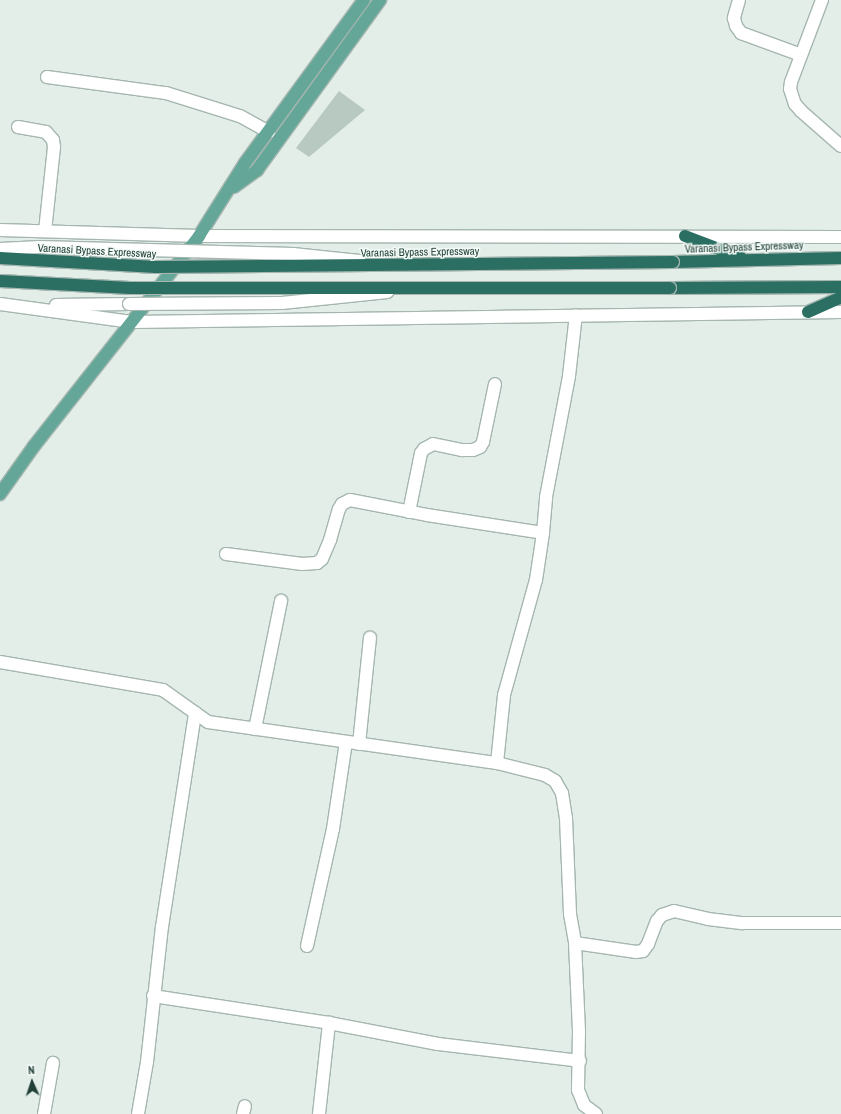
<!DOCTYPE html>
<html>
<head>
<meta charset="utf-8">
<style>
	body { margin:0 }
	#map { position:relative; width:841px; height:1114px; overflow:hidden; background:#e3eee9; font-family:"Archivo Narrow",sans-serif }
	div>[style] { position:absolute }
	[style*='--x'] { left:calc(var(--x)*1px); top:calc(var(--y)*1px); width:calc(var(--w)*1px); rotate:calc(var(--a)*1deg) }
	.building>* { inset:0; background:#b8c9c2 }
	.roads { filter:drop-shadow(1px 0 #a5b6b0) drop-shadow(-1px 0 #a5b6b0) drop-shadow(0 1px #a5b6b0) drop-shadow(0 -1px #a5b6b0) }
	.minor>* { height:12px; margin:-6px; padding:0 6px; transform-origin:6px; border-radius:6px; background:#fff }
	.major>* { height:12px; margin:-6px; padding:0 6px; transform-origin:6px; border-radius:6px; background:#64a697 }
	.highway>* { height:12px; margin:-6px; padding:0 6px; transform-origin:6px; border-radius:6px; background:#2b6e62 }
	.bridges { filter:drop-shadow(1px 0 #a5b6b0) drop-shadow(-1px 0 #a5b6b0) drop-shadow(0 1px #a5b6b0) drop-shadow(0 -1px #a5b6b0) }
	.minor-bridge>* { height:12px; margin:-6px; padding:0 6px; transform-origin:6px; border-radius:6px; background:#fff }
	.highway-bridge>* { height:12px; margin:-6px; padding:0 6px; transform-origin:6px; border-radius:6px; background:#2b6e62 }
	span { translate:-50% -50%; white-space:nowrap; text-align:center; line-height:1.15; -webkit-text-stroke:3px #f3faf7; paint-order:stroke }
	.street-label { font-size:11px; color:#214038 }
	.north { position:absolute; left:12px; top:1062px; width:40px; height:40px; -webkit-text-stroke:3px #f3faf7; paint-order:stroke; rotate:357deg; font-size:11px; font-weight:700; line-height:16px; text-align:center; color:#214038 }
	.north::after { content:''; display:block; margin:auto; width:14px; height:18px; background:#214038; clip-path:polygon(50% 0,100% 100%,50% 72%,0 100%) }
</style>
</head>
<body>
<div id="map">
	<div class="building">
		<div style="clip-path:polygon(339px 91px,365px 110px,309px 157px,296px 148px)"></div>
	</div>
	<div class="roads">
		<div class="minor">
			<div style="--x:739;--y:0;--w:19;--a:106"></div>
			<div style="--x:734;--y:18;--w:8;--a:76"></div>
			<div style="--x:736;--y:26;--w:9;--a:54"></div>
			<div style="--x:741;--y:33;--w:64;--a:20.1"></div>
			<div style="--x:822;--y:0;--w:88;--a:110.7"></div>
			<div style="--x:791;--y:82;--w:7;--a:98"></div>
			<div style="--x:790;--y:89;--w:16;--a:72"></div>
			<div style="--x:795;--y:104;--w:9;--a:49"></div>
			<div style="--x:801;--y:111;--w:53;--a:41.2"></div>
			<div style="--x:47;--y:77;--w:120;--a:7.7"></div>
			<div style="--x:166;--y:93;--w:77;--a:17.3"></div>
			<div style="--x:240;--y:116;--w:33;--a:29"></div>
			<div style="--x:18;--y:127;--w:28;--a:10"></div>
			<div style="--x:46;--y:132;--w:11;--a:49"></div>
			<div style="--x:53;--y:140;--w:7;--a:82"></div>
			<div style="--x:54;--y:147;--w:84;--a:96.1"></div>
			<div style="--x:0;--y:230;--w:199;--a:1.7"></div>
			<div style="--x:199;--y:236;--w:642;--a:0.09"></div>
			<div style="--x:0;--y:304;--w:133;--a:7.8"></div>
			<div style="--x:132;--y:322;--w:709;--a:-0.81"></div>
			<div style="--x:56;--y:305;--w:73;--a:-0.8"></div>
			<div style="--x:409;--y:512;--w:60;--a:-78.5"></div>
			<div style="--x:421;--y:453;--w:5;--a:-53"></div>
			<div style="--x:424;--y:449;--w:10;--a:-29"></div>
			<div style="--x:433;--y:444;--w:30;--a:12"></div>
			<div style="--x:462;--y:450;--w:11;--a:0"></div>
			<div style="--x:473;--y:450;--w:8;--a:-23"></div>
			<div style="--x:480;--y:447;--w:6;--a:-59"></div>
			<div style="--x:483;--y:442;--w:59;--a:-78.3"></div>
			<div style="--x:226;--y:554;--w:77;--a:7.5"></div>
			<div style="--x:302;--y:564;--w:15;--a:-4"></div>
			<div style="--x:317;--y:563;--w:6;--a:-39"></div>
			<div style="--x:322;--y:559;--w:21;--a:-67"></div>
			<div style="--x:330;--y:540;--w:32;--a:-74"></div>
			<div style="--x:339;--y:509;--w:6;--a:-59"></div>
			<div style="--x:342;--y:504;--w:9;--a:-27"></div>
			<div style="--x:350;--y:500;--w:78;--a:11"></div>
			<div style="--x:427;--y:515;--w:117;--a:8.8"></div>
			<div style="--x:0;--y:662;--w:165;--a:9.7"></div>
			<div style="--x:163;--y:690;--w:55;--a:35.4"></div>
			<div style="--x:208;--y:722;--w:292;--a:8.1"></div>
			<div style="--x:497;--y:763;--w:49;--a:14"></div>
			<div style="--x:545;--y:775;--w:12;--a:31"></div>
			<div style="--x:555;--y:781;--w:14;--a:60"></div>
			<div style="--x:562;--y:793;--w:25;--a:81"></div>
			<div style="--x:566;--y:818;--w:96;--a:87.6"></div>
			<div style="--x:570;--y:914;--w:29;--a:80"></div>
			<div style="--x:575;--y:943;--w:88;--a:87.4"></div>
			<div style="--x:579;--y:1031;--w:59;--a:91"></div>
			<div style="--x:578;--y:1090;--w:16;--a:68"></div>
			<div style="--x:584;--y:1105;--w:15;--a:37"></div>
			<div style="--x:255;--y:729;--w:131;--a:-78.5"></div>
			<div style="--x:359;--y:744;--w:107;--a:-84.1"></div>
			<div style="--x:497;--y:763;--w:68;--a:-84.1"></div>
			<div style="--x:504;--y:695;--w:119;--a:-74.5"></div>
			<div style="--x:536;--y:580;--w:48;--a:-81.5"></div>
			<div style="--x:543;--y:533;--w:36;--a:-85"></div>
			<div style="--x:546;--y:497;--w:123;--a:-79.2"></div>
			<div style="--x:569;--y:376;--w:61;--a:-83.5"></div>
			<div style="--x:575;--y:943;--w:62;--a:8.4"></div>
			<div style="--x:636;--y:952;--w:7;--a:-8"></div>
			<div style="--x:643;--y:951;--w:9;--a:-54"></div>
			<div style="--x:648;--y:944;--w:25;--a:-69"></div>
			<div style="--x:657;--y:921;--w:8;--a:-50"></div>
			<div style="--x:662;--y:915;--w:13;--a:-18"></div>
			<div style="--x:674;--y:911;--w:35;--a:13"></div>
			<div style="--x:708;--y:919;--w:35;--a:7"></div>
			<div style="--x:743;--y:923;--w:98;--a:0"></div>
			<div style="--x:307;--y:946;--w:120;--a:-77.5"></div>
			<div style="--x:333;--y:829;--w:88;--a:-81.5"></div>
			<div style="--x:153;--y:996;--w:178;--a:8.7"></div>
			<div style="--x:329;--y:1023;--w:111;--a:10.9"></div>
			<div style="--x:438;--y:1044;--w:143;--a:6.8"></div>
			<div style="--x:44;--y:1114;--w:52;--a:-80"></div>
			<div style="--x:138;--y:1114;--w:53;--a:-80.2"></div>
			<div style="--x:147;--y:1062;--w:136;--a:-83.7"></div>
			<div style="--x:162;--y:927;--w:217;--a:-81.2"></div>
			<div style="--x:243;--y:1114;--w:8;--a:-76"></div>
			<div style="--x:319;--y:1114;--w:92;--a:-83.7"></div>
		</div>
		<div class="major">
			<div style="--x:234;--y:187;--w:29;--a:-36"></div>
			<div style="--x:257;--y:170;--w:210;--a:-54.1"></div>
			<div style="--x:0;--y:494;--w:59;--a:-54.7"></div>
			<div style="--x:34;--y:446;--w:267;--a:-51.8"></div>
			<div style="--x:199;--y:236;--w:86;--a:-57.8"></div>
			<div style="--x:245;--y:163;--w:202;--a:-53.9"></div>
		</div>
		<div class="highway">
			<div style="--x:685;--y:236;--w:59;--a:20.9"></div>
			<div style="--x:673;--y:262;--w:168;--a:-1.4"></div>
			<div style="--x:670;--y:288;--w:171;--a:-0.3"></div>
			<div style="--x:808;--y:312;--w:36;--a:-24"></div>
		</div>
	</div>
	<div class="bridges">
		<div class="minor-bridge">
			<div style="--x:0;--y:249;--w:40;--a:-2.9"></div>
			<div style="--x:40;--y:247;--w:253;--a:1.6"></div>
			<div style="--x:293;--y:254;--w:67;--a:6"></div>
			<div style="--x:129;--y:304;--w:153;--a:-0.4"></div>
			<div style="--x:282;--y:303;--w:106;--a:-6"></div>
		</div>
		<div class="highway-bridge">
			<div style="--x:0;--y:258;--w:156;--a:3.3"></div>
			<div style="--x:156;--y:267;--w:517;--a:-0.55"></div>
			<div style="--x:0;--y:281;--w:130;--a:3.1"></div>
			<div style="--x:130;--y:288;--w:540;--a:0"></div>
		</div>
	</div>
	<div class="street-label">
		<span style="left:744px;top:247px;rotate:-2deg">Varanasi Bypass Expressway</span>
		<span style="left:97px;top:251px;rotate:3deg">Varanasi Bypass Expressway</span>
		<span style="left:420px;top:252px;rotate:-1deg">Varanasi Bypass Expressway</span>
	</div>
	<div class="north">N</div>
</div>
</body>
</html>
